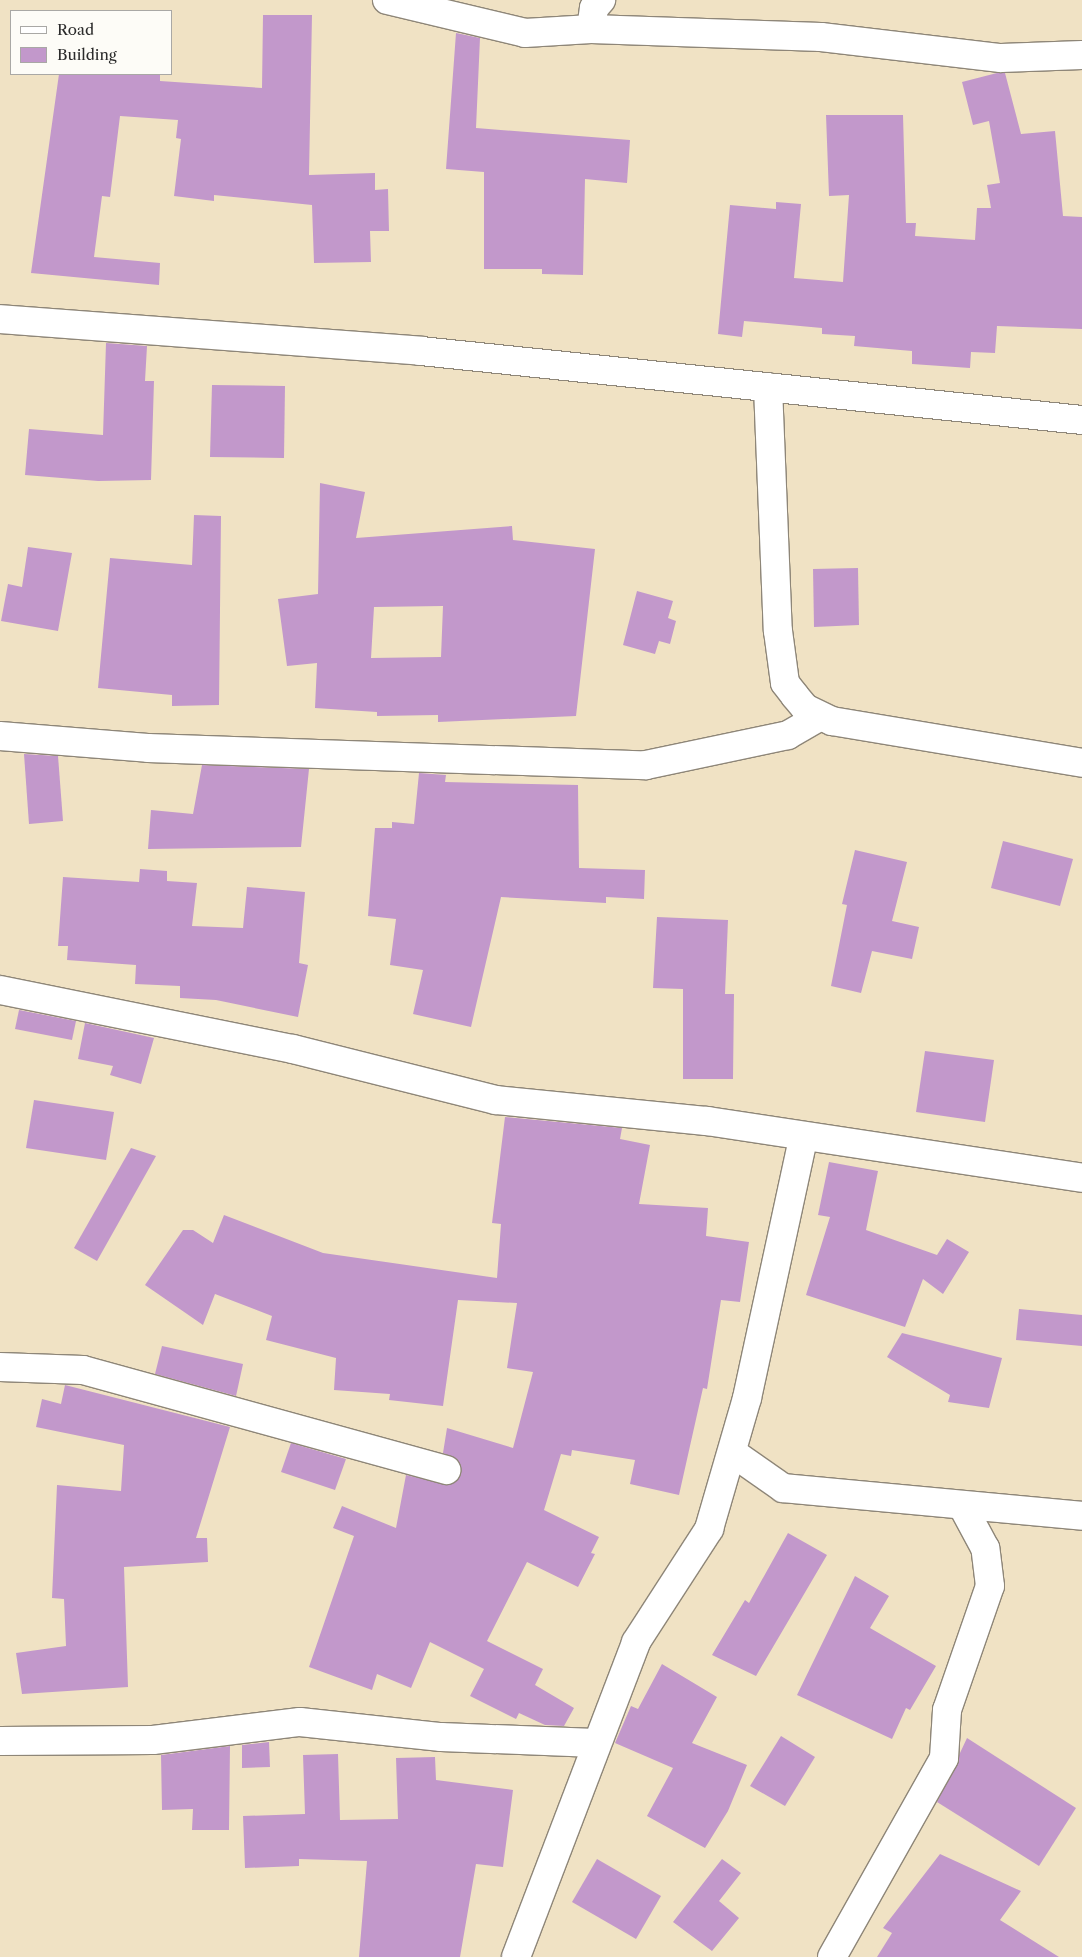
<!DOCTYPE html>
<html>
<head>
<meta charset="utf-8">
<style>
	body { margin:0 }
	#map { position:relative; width:1082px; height:1957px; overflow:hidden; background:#f0e2c4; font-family:"Libre Caslon Text",serif }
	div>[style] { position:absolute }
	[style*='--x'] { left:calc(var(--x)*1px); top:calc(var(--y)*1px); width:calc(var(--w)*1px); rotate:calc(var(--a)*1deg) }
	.building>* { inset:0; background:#c298cb }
	.roads { filter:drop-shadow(1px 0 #8e8678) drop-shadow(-1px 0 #8e8678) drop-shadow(0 1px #8e8678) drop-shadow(0 -1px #8e8678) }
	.street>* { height:28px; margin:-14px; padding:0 14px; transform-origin:14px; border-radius:14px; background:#fff }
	span { translate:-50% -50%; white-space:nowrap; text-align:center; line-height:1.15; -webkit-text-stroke:4.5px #fdfcf7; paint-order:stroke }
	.legend { position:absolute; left:10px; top:10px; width:162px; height:65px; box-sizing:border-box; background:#fdfcf7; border:1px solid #a9a8a5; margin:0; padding:6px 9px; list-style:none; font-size:15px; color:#2b2b2b }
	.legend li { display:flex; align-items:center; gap:10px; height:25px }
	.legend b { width:25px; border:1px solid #a9a8a5 }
</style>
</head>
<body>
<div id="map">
	<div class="building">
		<div style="clip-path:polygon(263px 15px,312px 15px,309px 175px,375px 173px,375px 190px,388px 189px,389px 231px,370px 231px,371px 262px,314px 263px,312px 205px,214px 195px,214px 201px,174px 196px,181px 139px,176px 138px,178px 120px,120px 116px,110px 197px,102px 196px,94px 257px,160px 263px,159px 285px,31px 273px,59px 74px,160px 74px,160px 81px,262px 88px)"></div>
		<div style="clip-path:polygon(456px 33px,480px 38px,476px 128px,630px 140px,627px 183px,585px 179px,583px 275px,542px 274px,542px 269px,484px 269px,484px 172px,446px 169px)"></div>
		<div style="clip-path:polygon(997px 73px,1005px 73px,1021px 134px,1055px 131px,1063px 216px,1082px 217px,1082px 329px,997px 326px,995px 353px,971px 352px,970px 368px,912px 364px,912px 351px,854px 346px,855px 336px,822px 334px,822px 328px,744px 321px,742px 337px,718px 334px,730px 205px,776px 209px,776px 202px,801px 204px,794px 278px,843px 282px,849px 195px,829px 196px,826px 115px,903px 115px,906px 223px,916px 223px,915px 236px,975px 240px,977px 208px,991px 208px,987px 185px,1000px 183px,989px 121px,973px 125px,962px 82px)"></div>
		<div style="clip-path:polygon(106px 343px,147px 346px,145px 381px,154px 381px,151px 480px,98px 481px,25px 475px,29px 429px,103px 435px)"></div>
		<div style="clip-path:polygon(212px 385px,285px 386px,284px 458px,210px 457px)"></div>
		<div style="clip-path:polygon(evenodd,320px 483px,365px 492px,356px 538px,512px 526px,513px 540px,595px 549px,576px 716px,438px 722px,438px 715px,377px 716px,377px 712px,315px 708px,317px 663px,287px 666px,278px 599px,318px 594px,320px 483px,443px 606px,441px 657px,371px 658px,374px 607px,443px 606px)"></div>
		<div style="clip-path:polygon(194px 515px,221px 516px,219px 705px,172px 706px,172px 695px,98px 688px,110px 558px,192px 565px)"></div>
		<div style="clip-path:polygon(28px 547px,72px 553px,58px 631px,1px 621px,8px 584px,22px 587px)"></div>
		<div style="clip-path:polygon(858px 568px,859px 625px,814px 627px,813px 569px)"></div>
		<div style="clip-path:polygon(637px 591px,673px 601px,668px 618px,676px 621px,670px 644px,659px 641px,655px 654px,623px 645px)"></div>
		<div style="clip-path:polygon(24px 754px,58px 756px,63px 821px,29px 824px)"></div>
		<div style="clip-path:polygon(202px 765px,309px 769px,301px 847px,148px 849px,151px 810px,193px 814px)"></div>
		<div style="clip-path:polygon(419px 773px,446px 775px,445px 782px,578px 785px,579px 868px,645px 870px,644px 899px,606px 897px,606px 903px,501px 897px,471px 1027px,413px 1014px,423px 970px,390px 965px,396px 919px,368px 916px,375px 828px,392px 828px,392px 822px,414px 824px)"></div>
		<div style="clip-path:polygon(1003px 841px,1073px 859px,1060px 906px,991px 888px)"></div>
		<div style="clip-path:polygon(855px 850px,907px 862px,892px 921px,919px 927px,912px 959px,872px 951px,861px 993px,831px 986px,847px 905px,842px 904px)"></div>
		<div style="clip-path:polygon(140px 869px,167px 871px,167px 881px,197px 883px,192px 926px,243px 928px,247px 887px,305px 892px,299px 963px,308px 965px,298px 1017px,216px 1000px,180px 998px,180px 986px,135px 984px,136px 965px,67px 960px,68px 946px,58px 946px,63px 877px,139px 882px)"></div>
		<div style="clip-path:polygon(657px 917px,728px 920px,725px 994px,734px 994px,733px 1079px,683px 1079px,683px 989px,653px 988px)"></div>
		<div style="clip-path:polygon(19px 1010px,76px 1021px,72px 1040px,15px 1029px)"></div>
		<div style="clip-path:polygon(85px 1023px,154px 1038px,141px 1084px,110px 1075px,113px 1066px,78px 1059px)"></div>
		<div style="clip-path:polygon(925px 1051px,994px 1060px,985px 1122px,916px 1112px)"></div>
		<div style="clip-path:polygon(34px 1100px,114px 1112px,106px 1160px,26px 1148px)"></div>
		<div style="clip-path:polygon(505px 1117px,622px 1128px,620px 1139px,650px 1145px,639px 1204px,708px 1208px,706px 1236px,749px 1242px,740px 1302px,721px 1300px,707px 1389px,703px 1388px,679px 1495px,630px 1484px,635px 1460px,572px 1450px,571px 1456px,561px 1454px,544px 1510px,599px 1537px,591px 1553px,595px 1554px,578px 1587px,527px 1562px,487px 1641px,543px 1669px,535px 1685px,574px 1708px,564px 1726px,545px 1725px,519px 1713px,516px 1719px,470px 1696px,484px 1669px,430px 1642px,411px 1688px,377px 1674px,372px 1690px,309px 1667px,354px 1536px,333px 1528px,342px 1506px,396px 1528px,406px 1475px,449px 1485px,461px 1475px,457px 1459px,443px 1453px,447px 1428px,513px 1448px,533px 1372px,507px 1368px,517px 1303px,458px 1300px,443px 1406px,389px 1400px,390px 1394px,334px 1390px,336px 1358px,266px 1340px,272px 1316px,215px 1294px,203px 1325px,145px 1285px,183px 1230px,193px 1230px,213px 1243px,224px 1215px,323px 1253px,497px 1278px,501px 1224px,492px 1223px)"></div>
		<div style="clip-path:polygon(131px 1148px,156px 1156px,97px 1261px,74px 1248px)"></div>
		<div style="clip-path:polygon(829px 1162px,878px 1171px,866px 1230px,937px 1255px,947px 1239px,969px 1252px,943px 1294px,923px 1279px,905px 1327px,806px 1295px,830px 1217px,818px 1215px)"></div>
		<div style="clip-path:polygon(1019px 1309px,1082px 1315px,1082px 1346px,1016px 1340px)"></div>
		<div style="clip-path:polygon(902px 1333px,1002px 1358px,989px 1408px,948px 1402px,950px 1395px,887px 1357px)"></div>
		<div style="clip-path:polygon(162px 1346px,243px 1364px,236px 1396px,155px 1374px)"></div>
		<div style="clip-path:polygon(65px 1385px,230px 1427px,196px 1538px,207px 1538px,208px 1562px,124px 1567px,128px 1687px,22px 1694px,16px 1653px,66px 1646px,64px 1599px,52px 1598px,57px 1485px,121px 1491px,124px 1445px,36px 1427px,42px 1399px,61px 1404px)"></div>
		<div style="clip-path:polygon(291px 1443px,346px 1459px,335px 1490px,281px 1472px)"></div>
		<div style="clip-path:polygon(788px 1533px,827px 1555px,756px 1676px,712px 1655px,745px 1600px,749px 1603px)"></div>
		<div style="clip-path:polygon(855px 1576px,889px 1596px,870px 1628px,936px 1666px,910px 1710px,906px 1708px,892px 1739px,797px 1695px)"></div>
		<div style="clip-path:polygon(662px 1664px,717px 1697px,692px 1743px,747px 1765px,728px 1811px,705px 1848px,647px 1816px,673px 1768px,615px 1743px,631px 1706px,638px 1709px)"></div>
		<div style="clip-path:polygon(781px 1736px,815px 1757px,785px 1806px,750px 1786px)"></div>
		<div style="clip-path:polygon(967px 1738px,1076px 1808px,1039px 1866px,937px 1802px)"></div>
		<div style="clip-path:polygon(269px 1742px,270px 1767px,242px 1768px,242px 1745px)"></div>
		<div style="clip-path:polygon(230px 1746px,229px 1830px,192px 1830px,193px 1809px,162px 1810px,161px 1755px)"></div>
		<div style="clip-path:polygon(338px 1754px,340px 1820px,398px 1819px,396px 1758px,435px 1757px,436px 1780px,513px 1790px,503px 1867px,476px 1864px,460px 1957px,359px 1957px,367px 1861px,299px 1859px,299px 1866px,245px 1868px,243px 1816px,305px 1814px,303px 1755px)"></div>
		<div style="clip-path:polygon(940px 1854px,1021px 1891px,1000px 1920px,1059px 1957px,877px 1957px,892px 1933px,883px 1928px)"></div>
		<div style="clip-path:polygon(597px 1859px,661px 1896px,636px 1939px,572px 1902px)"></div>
		<div style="clip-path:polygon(722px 1859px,741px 1873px,719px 1901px,739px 1918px,712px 1951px,673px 1922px)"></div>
	</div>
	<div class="roads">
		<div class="street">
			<div style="--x:387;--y:0;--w:142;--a:13.4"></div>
			<div style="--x:525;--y:33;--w:66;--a:-3.5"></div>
			<div style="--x:591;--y:29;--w:21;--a:-82"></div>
			<div style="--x:594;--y:8;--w:11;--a:-49"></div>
			<div style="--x:591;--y:29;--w:230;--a:2"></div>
			<div style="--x:821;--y:37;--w:181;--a:6.7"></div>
			<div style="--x:1001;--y:58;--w:81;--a:-2.1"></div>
			<div style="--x:0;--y:319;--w:422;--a:4.3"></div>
			<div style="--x:421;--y:351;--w:665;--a:5.96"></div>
			<div style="--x:768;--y:387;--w:244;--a:87.7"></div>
			<div style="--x:778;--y:631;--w:52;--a:82.3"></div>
			<div style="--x:785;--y:683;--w:16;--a:52"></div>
			<div style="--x:795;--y:696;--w:16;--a:50"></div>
			<div style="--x:805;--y:708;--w:30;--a:26"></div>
			<div style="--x:832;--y:721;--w:254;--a:9.5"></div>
			<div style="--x:0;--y:736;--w:148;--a:4.6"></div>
			<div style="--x:148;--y:748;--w:498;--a:2"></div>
			<div style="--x:646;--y:765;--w:145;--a:-11.9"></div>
			<div style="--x:788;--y:735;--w:36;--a:-30"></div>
			<div style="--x:0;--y:990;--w:299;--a:11.4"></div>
			<div style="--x:293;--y:1049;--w:209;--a:14.1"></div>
			<div style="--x:496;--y:1100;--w:212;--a:5.7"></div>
			<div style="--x:707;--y:1121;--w:379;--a:8.6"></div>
			<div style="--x:0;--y:1367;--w:83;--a:2.1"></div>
			<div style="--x:83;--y:1370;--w:377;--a:15.4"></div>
			<div style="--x:733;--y:1453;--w:61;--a:35"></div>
			<div style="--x:783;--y:1488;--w:300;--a:5.3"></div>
			<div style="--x:0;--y:1741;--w:153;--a:-0.4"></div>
			<div style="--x:153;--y:1740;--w:148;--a:-7"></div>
			<div style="--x:300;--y:1722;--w:142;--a:6.1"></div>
			<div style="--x:441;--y:1737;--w:154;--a:2.2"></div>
			<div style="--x:516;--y:1957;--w:337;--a:-69.1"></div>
			<div style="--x:636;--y:1642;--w:135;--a:-57.1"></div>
			<div style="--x:709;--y:1529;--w:136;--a:-73.8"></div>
			<div style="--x:747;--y:1398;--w:265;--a:-77.8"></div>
			<div style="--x:832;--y:1957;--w:228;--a:-60.6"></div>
			<div style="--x:944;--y:1758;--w:48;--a:-86.4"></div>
			<div style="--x:947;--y:1710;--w:131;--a:-70.9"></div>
			<div style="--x:990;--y:1586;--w:38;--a:-97"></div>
			<div style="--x:985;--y:1548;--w:47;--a:-118.2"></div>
		</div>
	</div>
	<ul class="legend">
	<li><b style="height:6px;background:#fff"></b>Road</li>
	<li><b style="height:14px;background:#c298cb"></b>Building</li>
	</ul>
</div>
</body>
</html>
